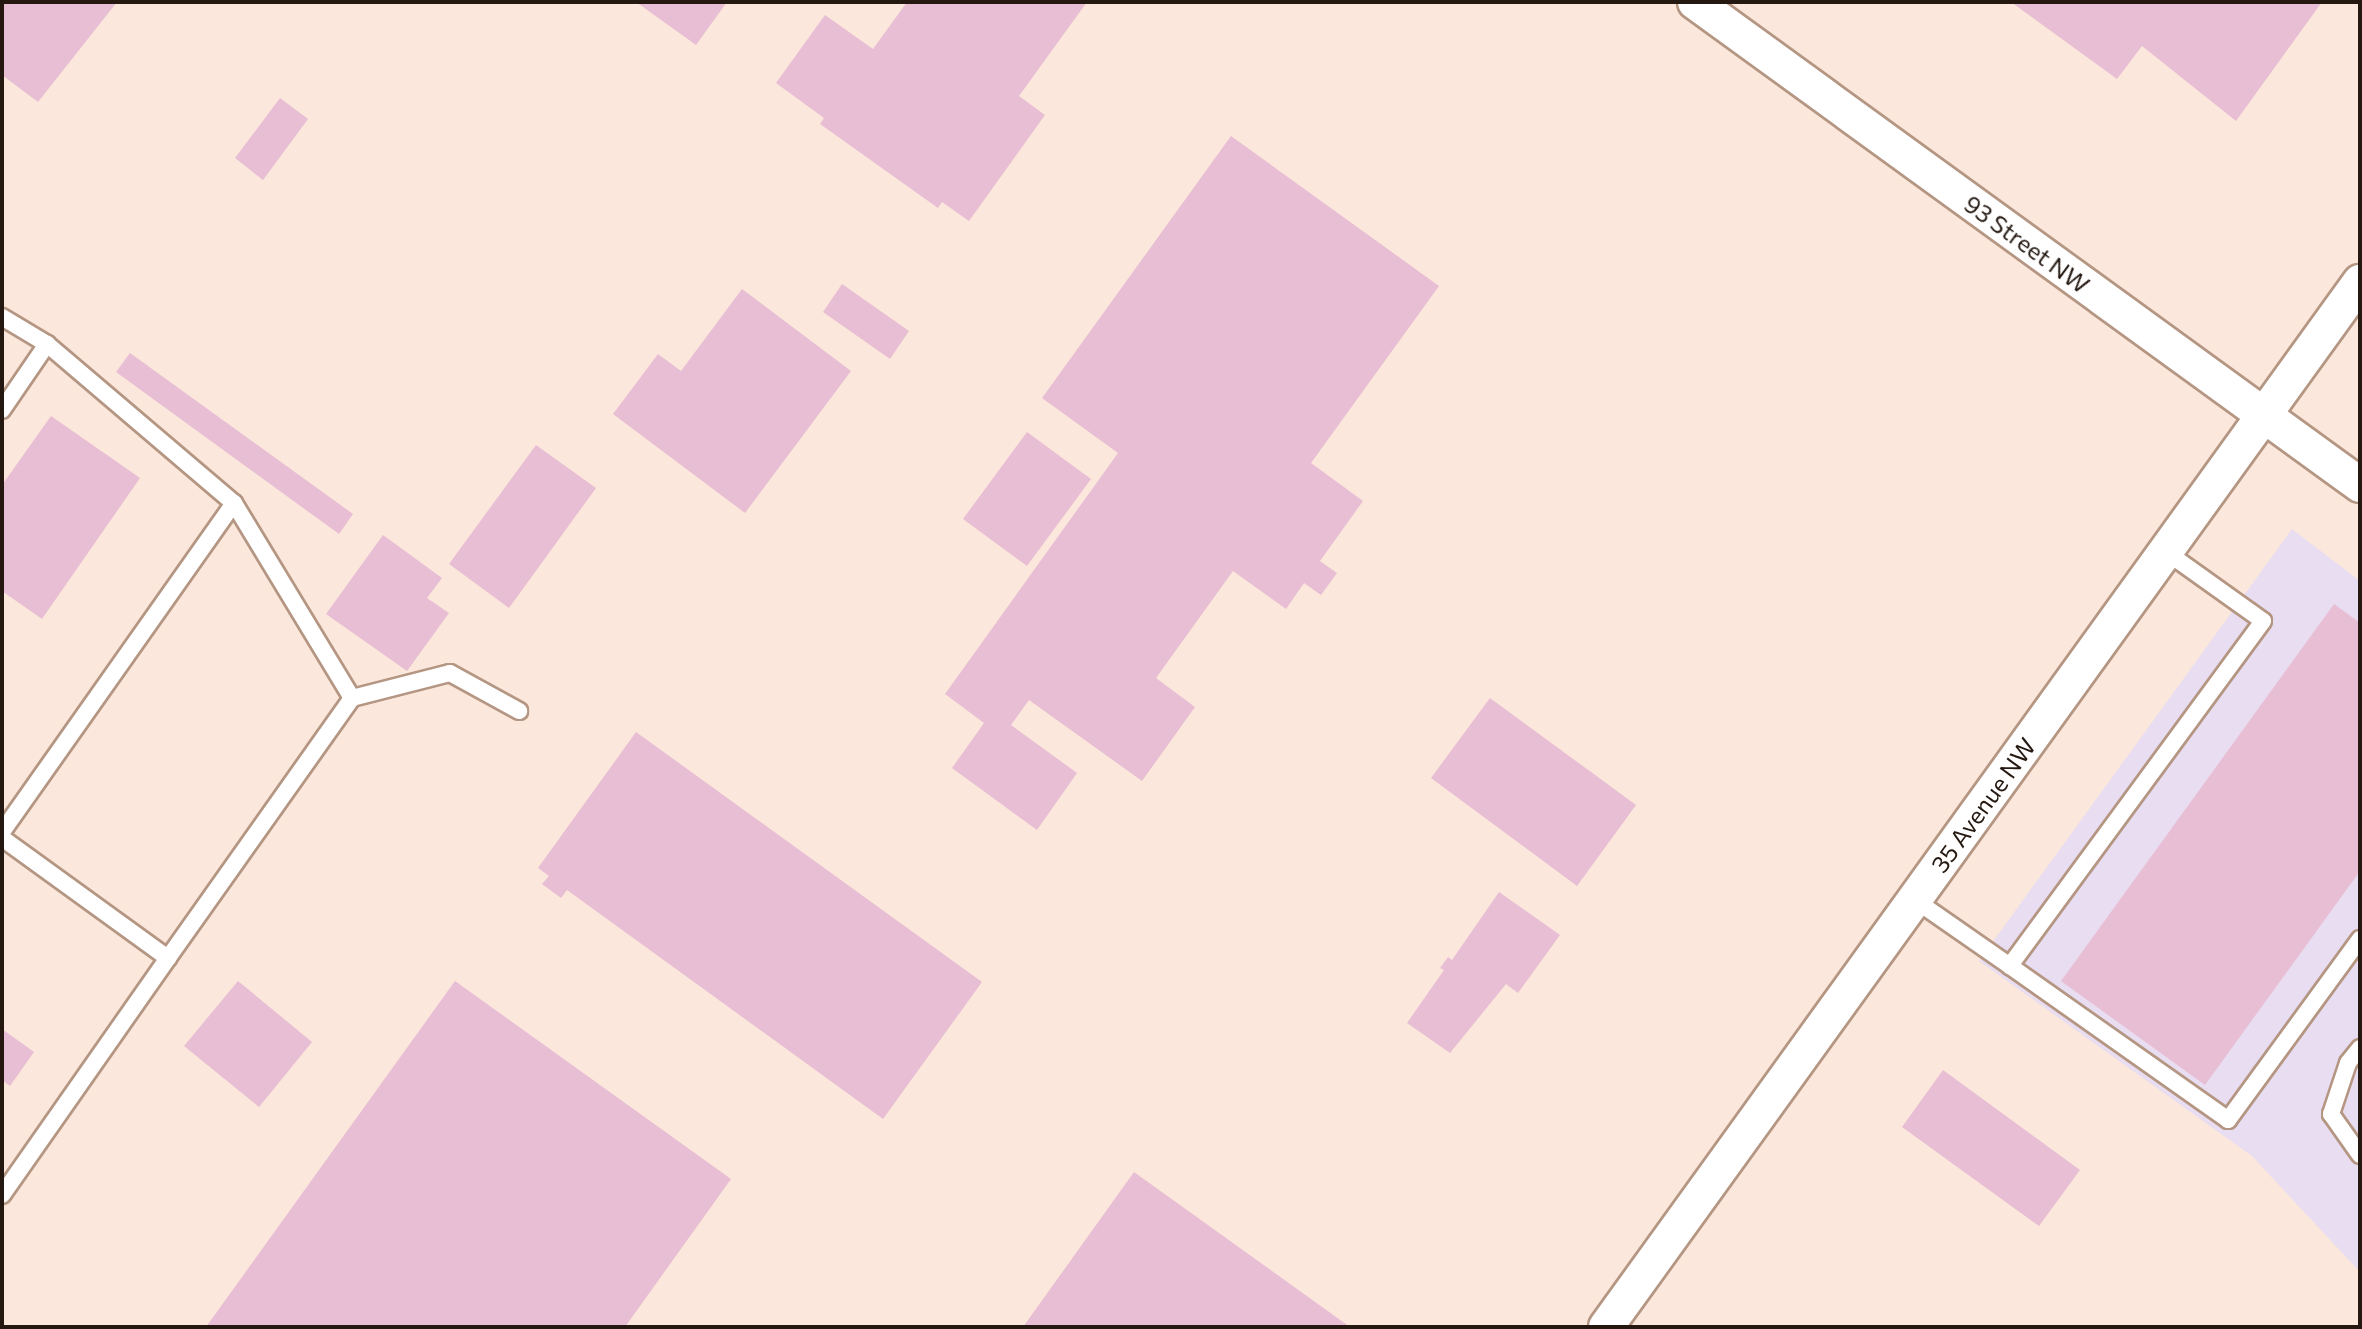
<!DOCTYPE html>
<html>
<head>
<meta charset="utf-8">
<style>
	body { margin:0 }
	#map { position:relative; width:2362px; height:1329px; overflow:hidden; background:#fbe7db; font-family:Commissioner,sans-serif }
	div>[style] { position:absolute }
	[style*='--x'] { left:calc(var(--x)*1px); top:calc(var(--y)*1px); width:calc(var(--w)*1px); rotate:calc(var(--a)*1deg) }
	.commercial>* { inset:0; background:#e8ddf1 }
	.building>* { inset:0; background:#e8bed4 }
	.roads { filter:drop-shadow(2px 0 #b49683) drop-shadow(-2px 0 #b49683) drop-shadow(0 2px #b49683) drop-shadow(0 -2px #b49683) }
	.service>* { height:16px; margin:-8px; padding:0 8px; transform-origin:8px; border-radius:8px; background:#fff }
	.minor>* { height:34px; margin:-17px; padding:0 17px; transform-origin:17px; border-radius:17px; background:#fff }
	span { translate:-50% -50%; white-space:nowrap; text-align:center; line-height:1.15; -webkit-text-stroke:7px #fff; paint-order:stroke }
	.street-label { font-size:24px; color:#241811 }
	.frame { position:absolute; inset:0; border:4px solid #241811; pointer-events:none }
</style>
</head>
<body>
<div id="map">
	<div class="commercial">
		<div style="clip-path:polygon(2292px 529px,2360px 581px,2360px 1272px,2252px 1156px,1979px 961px)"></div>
	</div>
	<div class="building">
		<div style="clip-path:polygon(2px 2px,117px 2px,38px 102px,2px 75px)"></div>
		<div style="clip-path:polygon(636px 2px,727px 2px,696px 45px)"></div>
		<div style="clip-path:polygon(907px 2px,1087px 2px,1019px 96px,1045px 115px,969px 221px,942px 202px,938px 208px,820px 124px,824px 118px,776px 83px,825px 15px,873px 49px)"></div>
		<div style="clip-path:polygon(2011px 2px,2322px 2px,2236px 121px,2142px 46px,2117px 79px)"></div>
		<div style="clip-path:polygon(280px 98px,308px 119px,263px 180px,235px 158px)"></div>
		<div style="clip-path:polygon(1231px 136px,1439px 286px,1311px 463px,1363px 501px,1320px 561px,1337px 573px,1321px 595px,1304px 583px,1286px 609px,1233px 571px,1156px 678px,1195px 707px,1142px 781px,1029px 700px,1011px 725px,1077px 773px,1037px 830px,952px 768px,984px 723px,945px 694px,1118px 453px,1042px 398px)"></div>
		<div style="clip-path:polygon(842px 284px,909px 331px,890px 359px,823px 312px)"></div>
		<div style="clip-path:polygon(742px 289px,851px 371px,745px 513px,613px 414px,658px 354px,681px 371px)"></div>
		<div style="clip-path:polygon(130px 353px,353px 514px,339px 534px,116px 372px)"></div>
		<div style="clip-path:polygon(51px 416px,140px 478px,42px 619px,2px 591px,2px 485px)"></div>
		<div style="clip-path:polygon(1027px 432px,1091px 479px,1027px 566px,963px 519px)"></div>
		<div style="clip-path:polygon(536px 445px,596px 488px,509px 608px,449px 564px)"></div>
		<div style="clip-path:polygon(383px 535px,442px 578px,427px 598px,449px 613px,407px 671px,326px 614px)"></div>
		<div style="clip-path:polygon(2334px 604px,2360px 623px,2360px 871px,2205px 1085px,2061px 981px)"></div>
		<div style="clip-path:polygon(1490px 698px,1636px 805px,1577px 886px,1431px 778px)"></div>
		<div style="clip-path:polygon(636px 732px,982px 982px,883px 1119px,567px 890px,561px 898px,542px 884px,549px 876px,538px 868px)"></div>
		<div style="clip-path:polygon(1499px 892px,1560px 935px,1518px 993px,1506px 984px,1450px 1053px,1407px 1023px,1444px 970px,1440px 968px,1448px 957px,1452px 960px)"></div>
		<div style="clip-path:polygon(238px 981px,312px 1042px,259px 1107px,184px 1046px)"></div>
		<div style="clip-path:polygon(455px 981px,731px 1179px,625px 1327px,206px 1327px)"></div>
		<div style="clip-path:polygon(2px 1029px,34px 1052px,10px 1086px,2px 1080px)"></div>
		<div style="clip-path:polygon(1943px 1070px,2080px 1170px,2039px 1226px,1902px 1127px)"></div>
		<div style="clip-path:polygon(1134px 1172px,1350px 1327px,1023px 1327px)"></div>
	</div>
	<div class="roads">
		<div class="service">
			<div style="--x:2;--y:317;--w:52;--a:31"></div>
			<div style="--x:47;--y:344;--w:245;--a:40.4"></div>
			<div style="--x:234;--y:503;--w:403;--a:125.2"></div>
			<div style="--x:2;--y:410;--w:80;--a:-55.7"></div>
			<div style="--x:2165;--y:551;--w:120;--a:35.5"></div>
			<div style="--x:2263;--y:621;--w:428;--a:126.3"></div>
			<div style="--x:2010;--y:966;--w:267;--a:35.2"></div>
			<div style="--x:2228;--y:1120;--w:224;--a:-53.9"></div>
			<div style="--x:352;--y:698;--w:101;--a:-14.3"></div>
			<div style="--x:450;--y:673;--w:79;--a:28.8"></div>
			<div style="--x:2;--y:838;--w:205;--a:35.9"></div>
			<div style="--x:168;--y:958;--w:289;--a:125"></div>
			<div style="--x:1915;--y:900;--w:116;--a:34.8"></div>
			<div style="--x:168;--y:958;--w:319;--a:-54.7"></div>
			<div style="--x:352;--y:698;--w:228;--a:-121.2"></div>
			<div style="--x:2360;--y:1048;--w:19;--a:129"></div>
			<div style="--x:2348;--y:1063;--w:54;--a:108.4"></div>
			<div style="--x:2331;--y:1114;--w:50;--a:54.7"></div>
		</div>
		<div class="minor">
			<div style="--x:1695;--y:2;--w:822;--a:35.99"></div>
			<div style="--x:1606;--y:1327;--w:1289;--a:-54.19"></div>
		</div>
	</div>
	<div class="street-label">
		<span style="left:2027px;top:244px;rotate:36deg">93 Street NW</span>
		<span style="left:1983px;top:805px;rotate:-54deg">35 Avenue NW</span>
	</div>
	<div class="frame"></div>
</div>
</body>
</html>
